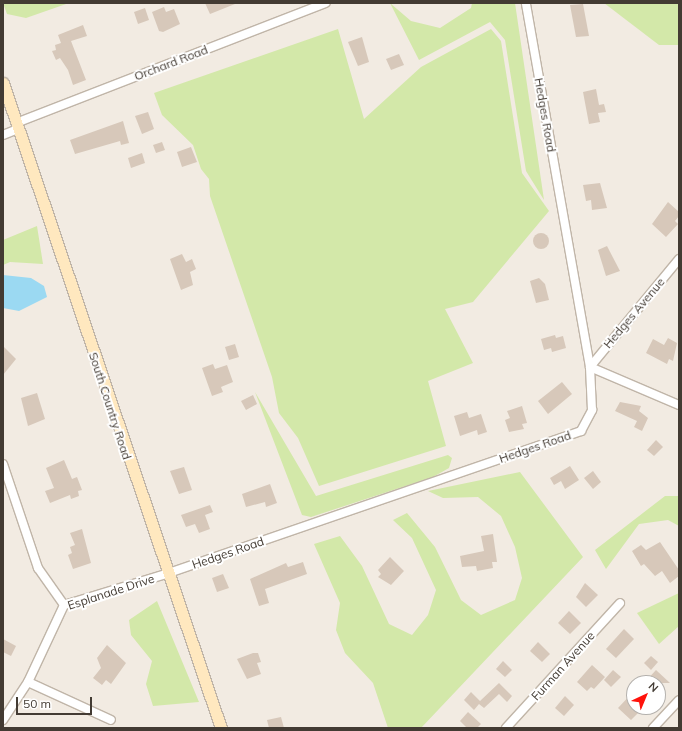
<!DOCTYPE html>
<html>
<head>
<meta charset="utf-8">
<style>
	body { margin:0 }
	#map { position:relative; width:682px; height:731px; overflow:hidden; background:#f2ebe2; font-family:Mulish,sans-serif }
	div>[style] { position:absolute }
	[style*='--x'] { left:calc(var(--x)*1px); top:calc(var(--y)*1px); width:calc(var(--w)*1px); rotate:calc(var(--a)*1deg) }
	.green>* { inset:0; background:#d3e8a9 }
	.water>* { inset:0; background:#9bd9f2 }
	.building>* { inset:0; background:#d7c8ba }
	.round { border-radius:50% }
	.roads { filter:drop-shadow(1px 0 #c0b5a8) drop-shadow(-1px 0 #c0b5a8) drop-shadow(0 1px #c0b5a8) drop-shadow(0 -1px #c0b5a8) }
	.street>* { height:8px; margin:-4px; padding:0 4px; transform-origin:4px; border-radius:4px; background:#fff }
	.secondary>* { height:11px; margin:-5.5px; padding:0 5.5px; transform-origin:5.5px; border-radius:5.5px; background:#ffe8bf }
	span { translate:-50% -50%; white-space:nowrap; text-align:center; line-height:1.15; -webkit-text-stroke:4px #fff; paint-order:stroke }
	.street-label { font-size:12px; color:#433b33 }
	.frame { position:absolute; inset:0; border:4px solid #433b33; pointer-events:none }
	.north { position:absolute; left:626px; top:675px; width:40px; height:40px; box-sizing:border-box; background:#fff; border:1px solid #b4b1ad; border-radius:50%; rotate:44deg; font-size:11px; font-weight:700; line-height:16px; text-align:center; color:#433b33 }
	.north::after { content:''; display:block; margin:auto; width:14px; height:18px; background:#ff130c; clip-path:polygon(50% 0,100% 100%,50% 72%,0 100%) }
	.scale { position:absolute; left:16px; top:697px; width:76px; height:18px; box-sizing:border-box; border:2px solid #433b33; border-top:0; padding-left:5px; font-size:12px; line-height:14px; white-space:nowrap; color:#433b33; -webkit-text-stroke:3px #fff; paint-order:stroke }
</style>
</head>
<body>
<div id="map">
	<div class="green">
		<div style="clip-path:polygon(3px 3px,69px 3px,26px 18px,7px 14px)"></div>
		<div style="clip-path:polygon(390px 3px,411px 21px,440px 28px,471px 8px,472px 3px,515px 3px,544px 200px,526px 171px,505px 40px,490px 22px,419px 60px)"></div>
		<div style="clip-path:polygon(604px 3px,679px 3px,679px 45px,659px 45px)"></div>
		<div style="clip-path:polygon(338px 29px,364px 119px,421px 67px,491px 29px,501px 41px,522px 173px,549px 211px,473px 302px,445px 309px,473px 363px,428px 381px,446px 446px,319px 486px,298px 438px,279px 413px,272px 377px,210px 196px,209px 179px,201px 169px,193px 145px,162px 115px,154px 93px)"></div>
		<div style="clip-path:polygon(37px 226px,43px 264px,10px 262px,3px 265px,3px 240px)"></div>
		<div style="clip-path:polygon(255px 392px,316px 496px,448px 455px,452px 458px,449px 468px,433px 477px,311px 517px,302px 515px)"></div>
		<div style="clip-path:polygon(520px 472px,583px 557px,421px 728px,388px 728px,373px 683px,345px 653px,336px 630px,340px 603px,314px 544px,340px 536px,362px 566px,389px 624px,412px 635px,428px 615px,436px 590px,412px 538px,393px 520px,407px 513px,435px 547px,461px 600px,481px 615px,515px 600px,522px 578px,515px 547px,501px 516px,478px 497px,443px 498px,428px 491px)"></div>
		<div style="clip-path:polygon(665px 496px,679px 496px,679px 526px,668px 520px,639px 524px,606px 569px,595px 550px)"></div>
		<div style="clip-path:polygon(679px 593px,679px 626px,659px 644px,637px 613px)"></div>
		<div style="clip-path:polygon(157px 601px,199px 702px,153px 706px,146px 684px,152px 661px,131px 635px,129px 620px)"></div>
	</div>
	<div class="water">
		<div style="clip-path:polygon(3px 275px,31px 278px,44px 286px,47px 297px,19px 311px,3px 308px)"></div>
	</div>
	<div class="building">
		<div style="clip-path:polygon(205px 3px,235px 3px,235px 4px,210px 14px)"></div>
		<div style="clip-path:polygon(583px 4px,589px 36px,576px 37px,570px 5px)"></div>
		<div style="clip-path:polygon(164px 7px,166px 12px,174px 9px,180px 24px,163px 32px,159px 31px,152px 12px)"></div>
		<div style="clip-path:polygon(145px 8px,149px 20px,138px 24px,134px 12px)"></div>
		<div style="clip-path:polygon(83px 25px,87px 36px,71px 41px,86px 80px,73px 85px,68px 70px,60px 58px,56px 60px,52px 51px,56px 50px,55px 45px,61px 43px,58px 35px)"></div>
		<div style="clip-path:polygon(362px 37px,369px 62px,358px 66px,348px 42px)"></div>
		<div style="clip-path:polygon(399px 54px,404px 65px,391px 70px,386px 59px)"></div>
		<div style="clip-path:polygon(596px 89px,599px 105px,604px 104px,606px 112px,598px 113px,600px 122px,589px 124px,583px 92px)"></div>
		<div style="clip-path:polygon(148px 112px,154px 129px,142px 134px,135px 116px)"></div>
		<div style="clip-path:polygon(123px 121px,129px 143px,121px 145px,120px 141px,75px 154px,70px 140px)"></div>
		<div style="clip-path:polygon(162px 142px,165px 150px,156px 153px,153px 145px)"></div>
		<div style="clip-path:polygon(191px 147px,197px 162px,182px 167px,177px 152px)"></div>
		<div style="clip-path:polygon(142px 153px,145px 163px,131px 168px,128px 158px)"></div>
		<div style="clip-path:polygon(600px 183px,607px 208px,592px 210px,591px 200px,586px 201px,583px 185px)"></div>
		<div style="clip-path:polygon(668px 202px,679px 212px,679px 216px,675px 221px,678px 224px,666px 237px,652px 224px)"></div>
		<div class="round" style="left:533px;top:233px;width:16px;height:16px"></div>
		<div style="clip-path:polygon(607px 246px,620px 271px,606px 276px,598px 250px)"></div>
		<div style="clip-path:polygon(182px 254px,186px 262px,192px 259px,196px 269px,190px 272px,193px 285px,181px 290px,170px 259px)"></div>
		<div style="clip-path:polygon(539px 278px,545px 284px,549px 300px,536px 303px,530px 281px)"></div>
		<div style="clip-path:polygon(555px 335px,556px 338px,563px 336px,566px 348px,552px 352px,551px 348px,544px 350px,541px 339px)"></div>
		<div style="clip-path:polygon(668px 338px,677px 343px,673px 361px,669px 359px,667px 364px,646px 353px,653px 339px,664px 345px)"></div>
		<div style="clip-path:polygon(235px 344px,239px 357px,229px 360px,225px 347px)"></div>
		<div style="clip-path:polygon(3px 346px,16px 359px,3px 375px)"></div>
		<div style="clip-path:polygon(213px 364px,215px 369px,227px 365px,233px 382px,221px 387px,223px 392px,212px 396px,202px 368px)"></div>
		<div style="clip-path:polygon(562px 382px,572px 394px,548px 414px,538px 401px)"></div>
		<div style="clip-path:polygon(37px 393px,45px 419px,28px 426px,21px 398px)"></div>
		<div style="clip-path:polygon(253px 395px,257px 404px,246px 410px,241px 401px)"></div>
		<div style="clip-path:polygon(620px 402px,641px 406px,639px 411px,648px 418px,642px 431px,634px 427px,637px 421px,615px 411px)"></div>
		<div style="clip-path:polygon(522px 406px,527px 423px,522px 424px,524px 429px,509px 432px,505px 420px,510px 418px,507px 411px)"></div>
		<div style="clip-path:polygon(467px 412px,469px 418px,481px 414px,487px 432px,478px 435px,477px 430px,460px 436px,454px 416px)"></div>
		<div style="clip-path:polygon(656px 440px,663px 447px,654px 456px,647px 450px)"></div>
		<div style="clip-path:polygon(64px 460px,72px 479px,77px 477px,82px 490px,78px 491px,79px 496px,71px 499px,70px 495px,50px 503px,45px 491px,54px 488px,46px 468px)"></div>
		<div style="clip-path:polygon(570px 466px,579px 480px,565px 489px,561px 481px,554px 485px,550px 478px)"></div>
		<div style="clip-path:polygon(184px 467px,192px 490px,179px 494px,170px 471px)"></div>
		<div style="clip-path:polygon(593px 471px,601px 482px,593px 489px,584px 478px)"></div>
		<div style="clip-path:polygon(270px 484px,277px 503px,266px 507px,265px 502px,246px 507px,242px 494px)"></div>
		<div style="clip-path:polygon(210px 505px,213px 512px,205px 515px,210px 529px,199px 533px,195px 524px,186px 527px,181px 515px)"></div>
		<div style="clip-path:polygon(82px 529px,91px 563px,73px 569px,68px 555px,72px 553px,70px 547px,75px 545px,70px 533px)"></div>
		<div style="clip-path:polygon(493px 534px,497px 562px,492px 562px,493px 568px,477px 571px,476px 566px,462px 567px,460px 556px,484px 551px,481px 536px)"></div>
		<div style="clip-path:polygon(660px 542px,679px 570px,679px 576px,670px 583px,662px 571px,655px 576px,644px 564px,641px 566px,632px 551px,641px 545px,646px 550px)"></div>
		<div style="clip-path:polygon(390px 557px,404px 571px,391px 585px,378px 577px,381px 574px,378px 570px)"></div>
		<div style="clip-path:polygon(303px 562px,307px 574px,265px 589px,269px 603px,259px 606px,250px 579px,286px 563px,288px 567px)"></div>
		<div style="clip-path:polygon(223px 574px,229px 588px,217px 592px,212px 578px)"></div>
		<div style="clip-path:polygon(585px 583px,598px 595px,586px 607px,576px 597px)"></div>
		<div style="clip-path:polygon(569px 611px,581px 623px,570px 634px,558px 623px)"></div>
		<div style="clip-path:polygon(624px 629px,634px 639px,616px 658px,606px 649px)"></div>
		<div style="clip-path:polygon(3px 639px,16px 646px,11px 656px,3px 652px)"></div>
		<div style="clip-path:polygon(538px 642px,550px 654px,542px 662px,530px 651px)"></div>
		<div style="clip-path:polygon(107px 645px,126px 663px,111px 684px,106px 680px,102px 685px,93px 678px,101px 668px,97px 658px)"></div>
		<div style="clip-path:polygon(253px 653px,258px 653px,261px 662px,257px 663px,261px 674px,247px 679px,237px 659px)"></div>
		<div style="clip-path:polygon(651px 656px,658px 662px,651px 670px,644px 663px)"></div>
		<div style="clip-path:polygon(503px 661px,512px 670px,505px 677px,496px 669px)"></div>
		<div style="clip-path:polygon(592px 665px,605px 677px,594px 689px,591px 687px,587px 691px,577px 682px)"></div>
		<div style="clip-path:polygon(613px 670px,621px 677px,611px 687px,604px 680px)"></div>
		<div style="clip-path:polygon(656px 670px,670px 683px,644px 683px)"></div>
		<div style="clip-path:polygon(499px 683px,512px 696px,507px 702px,499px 694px,484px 708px,479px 704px,474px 710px,464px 700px,471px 692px,480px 701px)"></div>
		<div style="clip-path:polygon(634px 691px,634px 707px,644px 707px,631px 720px,618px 708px)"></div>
		<div style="clip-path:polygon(565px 696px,574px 705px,564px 716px,555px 708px)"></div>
		<div style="clip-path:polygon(468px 712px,481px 724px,477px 728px,467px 728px,460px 721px)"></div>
		<div style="clip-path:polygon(281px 717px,284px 728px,269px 728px,267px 720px)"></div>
	</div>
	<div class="roads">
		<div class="street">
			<div style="--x:16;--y:123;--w:332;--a:-21.2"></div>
			<div style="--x:3;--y:135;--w:16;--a:-22"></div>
			<div style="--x:590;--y:367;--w:140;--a:-50.5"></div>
			<div style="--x:590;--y:367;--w:97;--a:23.1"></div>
			<div style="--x:3;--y:464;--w:110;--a:71.4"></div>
			<div style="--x:38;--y:568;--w:45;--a:54.9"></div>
			<div style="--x:28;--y:682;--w:91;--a:24.6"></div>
			<div style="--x:3;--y:720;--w:45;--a:-56.7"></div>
			<div style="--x:28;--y:682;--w:85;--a:-64.9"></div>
			<div style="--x:64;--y:605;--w:107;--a:-16.9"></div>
			<div style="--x:166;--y:574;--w:439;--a:-19"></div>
			<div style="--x:581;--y:431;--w:24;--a:-62"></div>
			<div style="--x:592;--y:410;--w:43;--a:-92.7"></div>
			<div style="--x:590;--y:367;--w:370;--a:-100"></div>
			<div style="--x:506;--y:728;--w:169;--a:-47.6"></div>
			<div style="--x:653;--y:728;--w:38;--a:-47"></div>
		</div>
		<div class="secondary">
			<div style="--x:3;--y:83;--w:681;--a:71.33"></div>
		</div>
	</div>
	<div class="street-label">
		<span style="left:171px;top:63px;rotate:-21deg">Orchard Road</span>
		<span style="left:545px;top:115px;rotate:80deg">Hedges Road</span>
		<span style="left:634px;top:313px;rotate:-50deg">Hedges Avenue</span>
		<span style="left:110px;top:406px;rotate:72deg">South Country Road</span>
		<span style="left:535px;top:447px;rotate:-19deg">Hedges Road</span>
		<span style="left:228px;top:553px;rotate:-19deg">Hedges Road</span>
		<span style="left:111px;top:592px;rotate:-18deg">Esplanade Drive</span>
		<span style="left:563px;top:666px;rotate:-48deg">Furman Avenue</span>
	</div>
	<div class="frame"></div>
	<div class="north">N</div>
	<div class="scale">50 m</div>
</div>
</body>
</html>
